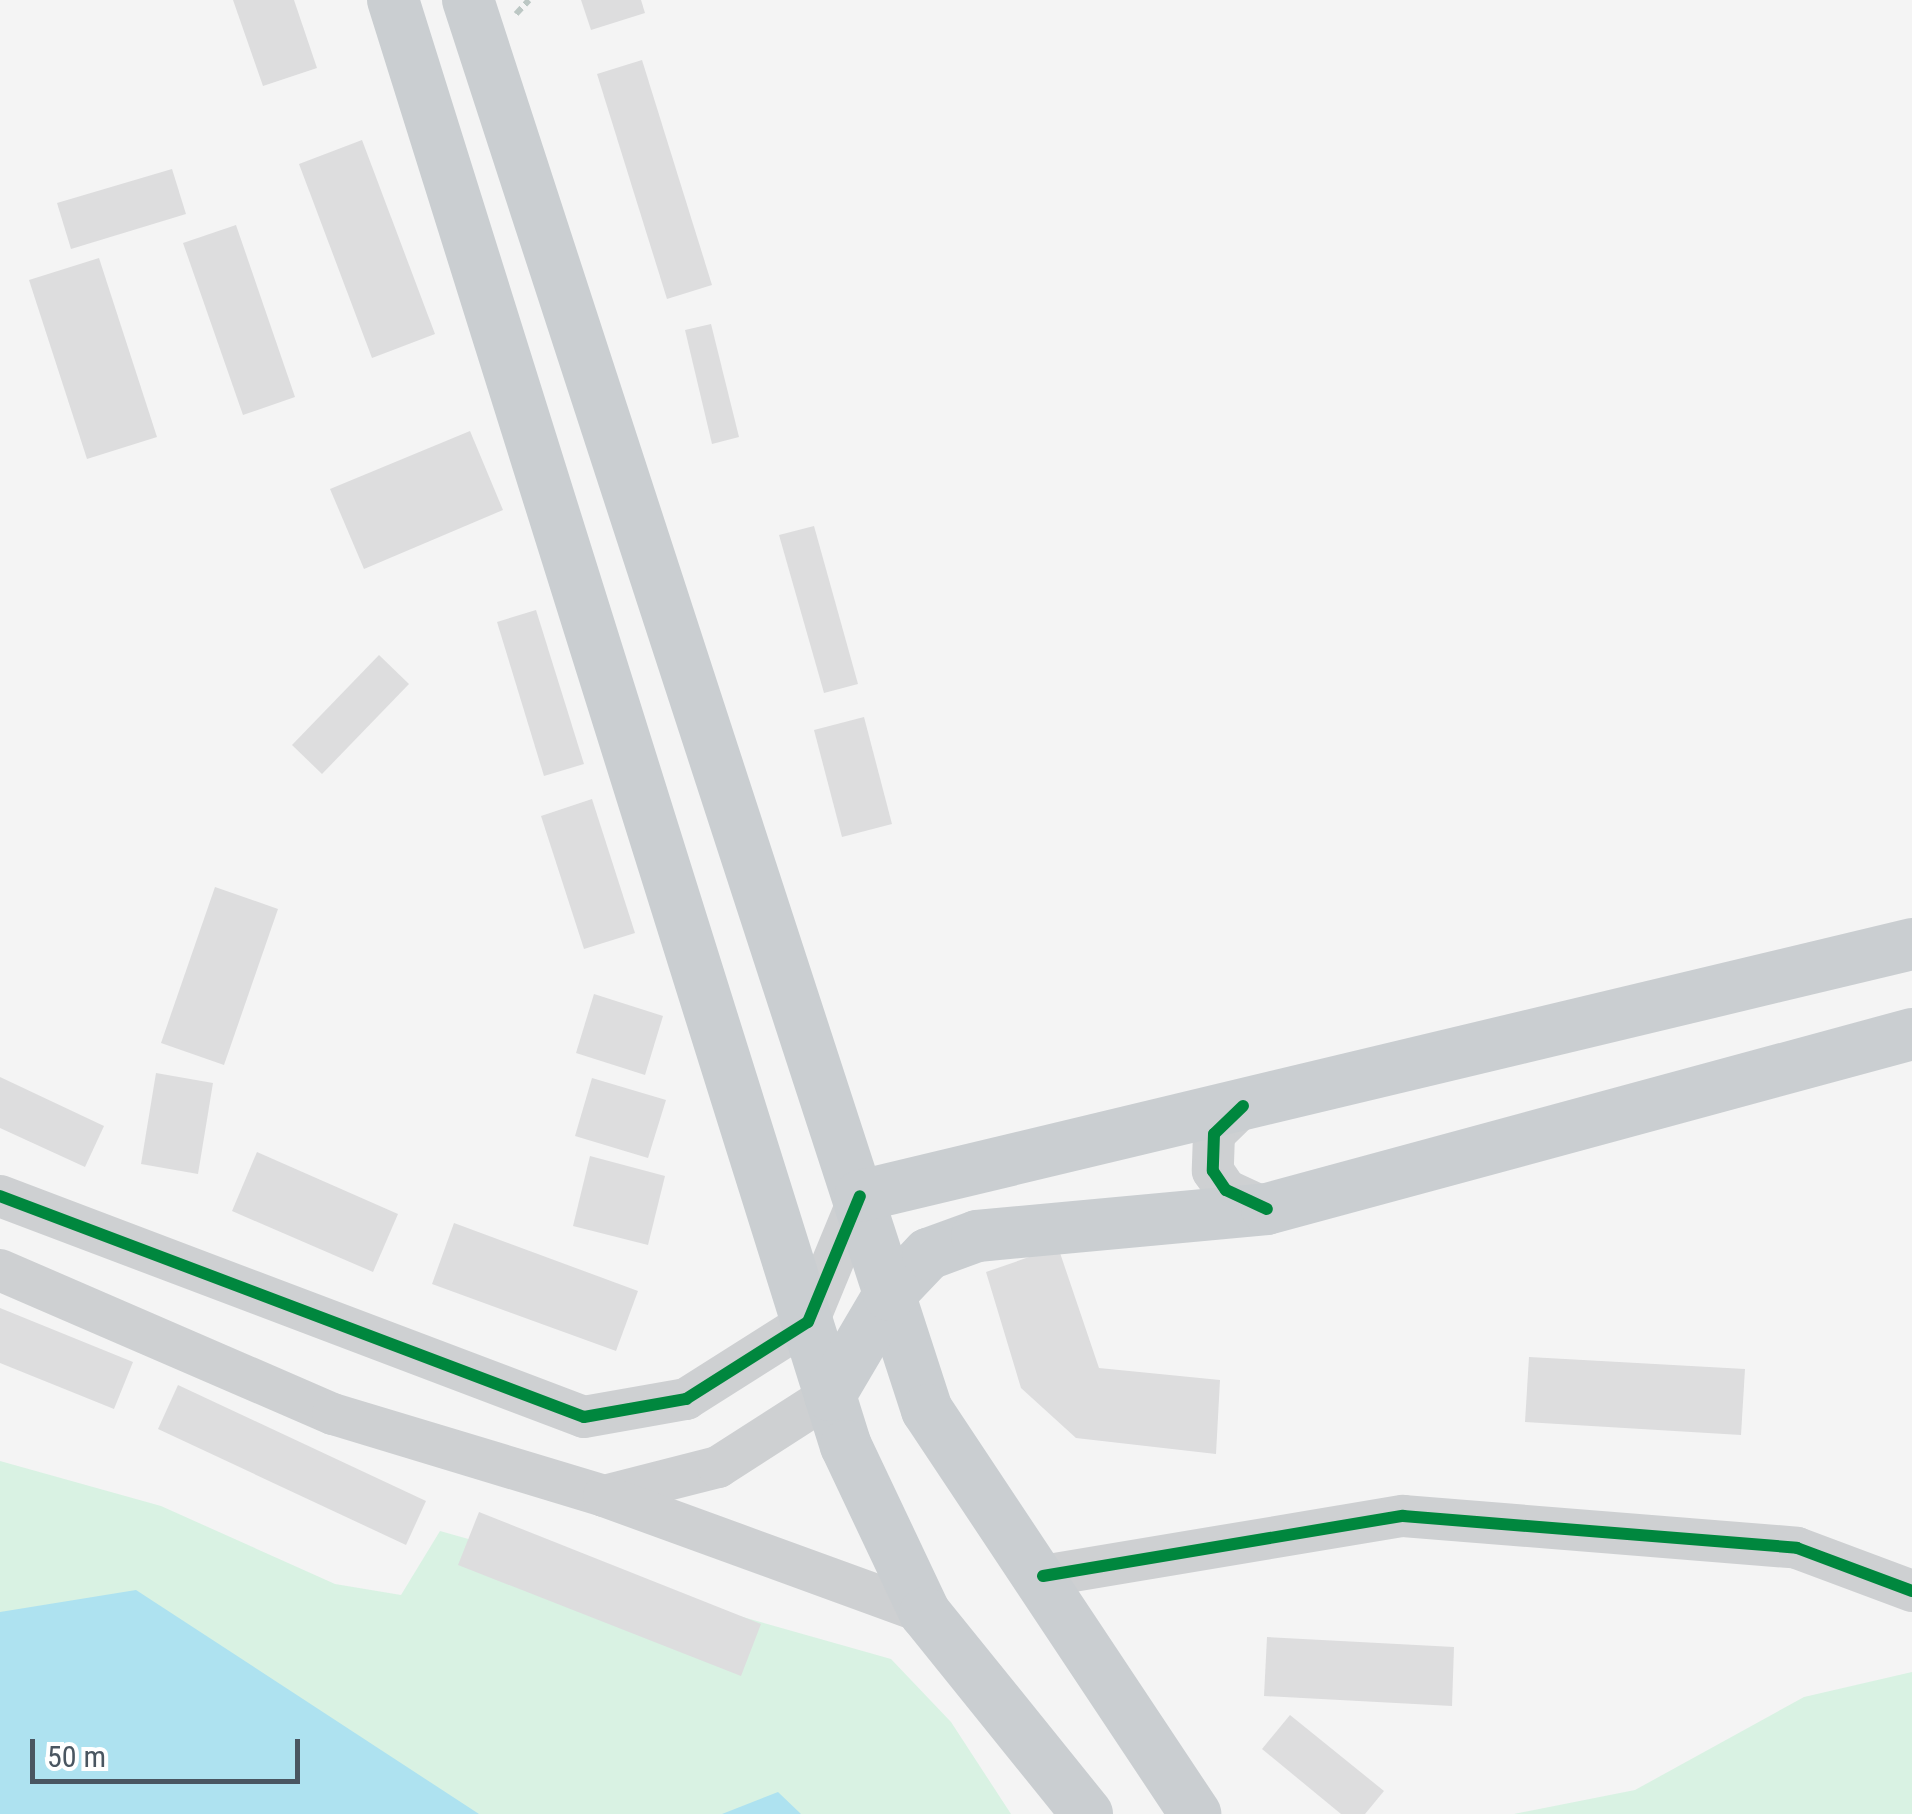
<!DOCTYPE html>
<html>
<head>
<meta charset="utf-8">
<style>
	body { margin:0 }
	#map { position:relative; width:1912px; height:1814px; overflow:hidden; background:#f4f4f4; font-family:"Roboto Condensed",sans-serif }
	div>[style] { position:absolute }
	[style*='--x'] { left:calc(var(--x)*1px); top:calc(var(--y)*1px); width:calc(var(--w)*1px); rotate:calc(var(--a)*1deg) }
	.green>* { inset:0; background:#d9f2e3 }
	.water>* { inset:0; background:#aee2f0 }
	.building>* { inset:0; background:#ddddde }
	.path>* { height:6px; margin-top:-3px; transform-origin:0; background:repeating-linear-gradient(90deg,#bcc7c4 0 8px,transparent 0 13px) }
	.minor>* { height:42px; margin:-21px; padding:0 21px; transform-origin:21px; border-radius:21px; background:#ced0d2 }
	.major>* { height:52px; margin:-26px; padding:0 26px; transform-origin:26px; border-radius:26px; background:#caced1 }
	.cycleway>* { height:12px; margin:-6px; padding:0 6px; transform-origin:6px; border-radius:6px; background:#00873e }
	span { translate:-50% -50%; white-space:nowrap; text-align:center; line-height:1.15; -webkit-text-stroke:8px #fff; paint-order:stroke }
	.scale { position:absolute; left:30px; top:1739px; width:270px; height:45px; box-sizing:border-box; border:5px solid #4a5661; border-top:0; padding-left:12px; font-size:30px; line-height:35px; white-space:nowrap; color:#4a5661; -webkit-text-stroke:8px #fff; paint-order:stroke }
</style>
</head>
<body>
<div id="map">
	<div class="green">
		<div style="clip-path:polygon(0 1461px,161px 1506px,335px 1584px,401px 1595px,440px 1531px,891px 1659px,951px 1722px,1011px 1814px,0 1814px)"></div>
		<div style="clip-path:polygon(1912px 1672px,1912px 1814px,1514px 1814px,1635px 1790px,1804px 1697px)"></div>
	</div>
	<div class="water">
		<div style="clip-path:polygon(136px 1590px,479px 1814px,0 1814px,0 1612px)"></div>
		<div style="clip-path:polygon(778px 1792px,801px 1814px,722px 1814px)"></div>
	</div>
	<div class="building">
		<div style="clip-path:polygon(233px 0,294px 0,317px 68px,263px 86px)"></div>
		<div style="clip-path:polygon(581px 0,641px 0,645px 13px,591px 30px)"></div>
		<div style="clip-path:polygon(642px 60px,712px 285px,667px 299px,597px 74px)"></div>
		<div style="clip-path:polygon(362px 140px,435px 334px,372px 358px,299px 164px)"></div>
		<div style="clip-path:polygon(172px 169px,186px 214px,71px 249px,57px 203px)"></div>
		<div style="clip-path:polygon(236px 225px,295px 397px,243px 415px,183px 243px)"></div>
		<div style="clip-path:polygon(99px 258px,157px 437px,87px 459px,29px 280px)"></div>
		<div style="clip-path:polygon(711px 324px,739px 437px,712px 444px,685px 330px)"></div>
		<div style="clip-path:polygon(470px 431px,503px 510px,364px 569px,330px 489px)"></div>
		<div style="clip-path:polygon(814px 526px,858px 684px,824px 693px,779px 535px)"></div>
		<div style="clip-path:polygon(536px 610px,584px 764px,544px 776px,497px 622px)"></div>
		<div style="clip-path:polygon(379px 655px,409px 684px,322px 774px,292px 745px)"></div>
		<div style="clip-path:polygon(864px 717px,892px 824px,842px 837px,814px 730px)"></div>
		<div style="clip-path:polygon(592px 799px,635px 933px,584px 949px,541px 816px)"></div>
		<div style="clip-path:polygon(215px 887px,278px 909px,224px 1065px,161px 1043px)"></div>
		<div style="clip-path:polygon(594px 994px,663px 1016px,645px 1075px,576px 1053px)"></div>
		<div style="clip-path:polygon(156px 1073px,213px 1083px,198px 1174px,141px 1164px)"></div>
		<div style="clip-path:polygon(0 1077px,104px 1126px,85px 1167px,0 1128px)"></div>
		<div style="clip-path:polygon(592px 1078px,666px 1100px,648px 1158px,575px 1136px)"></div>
		<div style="clip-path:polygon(257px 1152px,398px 1214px,373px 1272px,232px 1211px)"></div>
		<div style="clip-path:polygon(590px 1156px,665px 1176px,648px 1245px,573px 1226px)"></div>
		<div style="clip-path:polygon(454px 1223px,638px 1291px,616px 1351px,432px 1284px)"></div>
		<div style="clip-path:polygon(1058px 1247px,1099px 1368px,1220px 1380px,1216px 1454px,1076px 1438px,1021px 1388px,986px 1272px)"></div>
		<div style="clip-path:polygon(0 1308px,133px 1362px,114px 1409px,0 1363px)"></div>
		<div style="clip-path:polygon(1529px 1357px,1745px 1369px,1741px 1435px,1525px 1422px)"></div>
		<div style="clip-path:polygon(178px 1385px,426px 1501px,406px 1545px,158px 1429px)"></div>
		<div style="clip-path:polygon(479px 1512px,761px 1624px,741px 1676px,458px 1565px)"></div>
		<div style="clip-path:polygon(1267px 1637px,1454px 1647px,1452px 1706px,1264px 1696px)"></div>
		<div style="clip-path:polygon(1290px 1715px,1384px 1791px,1365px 1814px,1341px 1814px,1262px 1749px)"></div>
	</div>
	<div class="path">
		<div style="--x:516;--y:14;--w:19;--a:-47"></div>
	</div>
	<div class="minor">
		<div style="--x:1243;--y:1106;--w:40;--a:136"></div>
		<div style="--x:1214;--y:1134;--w:37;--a:92"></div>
		<div style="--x:1213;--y:1171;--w:23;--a:56"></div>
		<div style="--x:1226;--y:1190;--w:45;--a:24.9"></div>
		<div style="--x:0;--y:1196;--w:624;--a:20.73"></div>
		<div style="--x:584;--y:1417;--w:104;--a:-10"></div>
		<div style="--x:686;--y:1399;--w:144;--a:-32.3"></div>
		<div style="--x:808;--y:1322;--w:136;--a:-67.6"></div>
		<div style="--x:0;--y:1270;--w:363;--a:23.4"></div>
		<div style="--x:333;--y:1414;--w:283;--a:16.8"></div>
		<div style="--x:604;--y:1496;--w:118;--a:-14.3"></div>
		<div style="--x:718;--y:1467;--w:133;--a:-32.7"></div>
		<div style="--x:604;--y:1496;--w:342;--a:20"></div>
		<div style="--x:1043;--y:1576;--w:365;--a:-9.5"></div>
		<div style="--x:1403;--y:1516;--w:395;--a:4.6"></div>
		<div style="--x:1797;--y:1548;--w:123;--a:20.5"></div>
	</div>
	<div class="major">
		<div style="--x:393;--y:0;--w:1515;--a:72.61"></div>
		<div style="--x:846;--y:1446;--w:185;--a:64.7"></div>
		<div style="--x:925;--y:1613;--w:258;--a:51.1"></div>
		<div style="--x:468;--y:0;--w:1483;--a:71.97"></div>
		<div style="--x:927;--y:1410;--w:485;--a:56.4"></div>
		<div style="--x:860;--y:1196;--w:1082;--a:-13.47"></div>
		<div style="--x:830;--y:1395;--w:116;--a:-59.5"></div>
		<div style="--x:889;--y:1295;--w:57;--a:-46.4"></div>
		<div style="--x:928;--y:1254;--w:52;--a:-20.2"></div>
		<div style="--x:977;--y:1236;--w:291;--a:-5.3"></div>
		<div style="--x:1267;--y:1209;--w:668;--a:-15.18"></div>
	</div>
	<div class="cycleway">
		<div style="--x:1243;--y:1106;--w:40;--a:136"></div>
		<div style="--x:1214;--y:1134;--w:37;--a:92"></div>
		<div style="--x:1213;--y:1171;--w:23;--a:56"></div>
		<div style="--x:1226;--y:1190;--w:45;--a:24.9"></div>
		<div style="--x:0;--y:1196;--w:624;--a:20.73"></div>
		<div style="--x:584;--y:1417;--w:104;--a:-10"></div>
		<div style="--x:686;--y:1399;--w:144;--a:-32.3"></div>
		<div style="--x:808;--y:1322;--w:136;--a:-67.6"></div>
		<div style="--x:1043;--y:1576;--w:365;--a:-9.5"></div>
		<div style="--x:1403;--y:1516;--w:395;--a:4.6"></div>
		<div style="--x:1797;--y:1548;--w:123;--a:20.5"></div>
	</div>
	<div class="scale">50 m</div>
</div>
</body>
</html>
